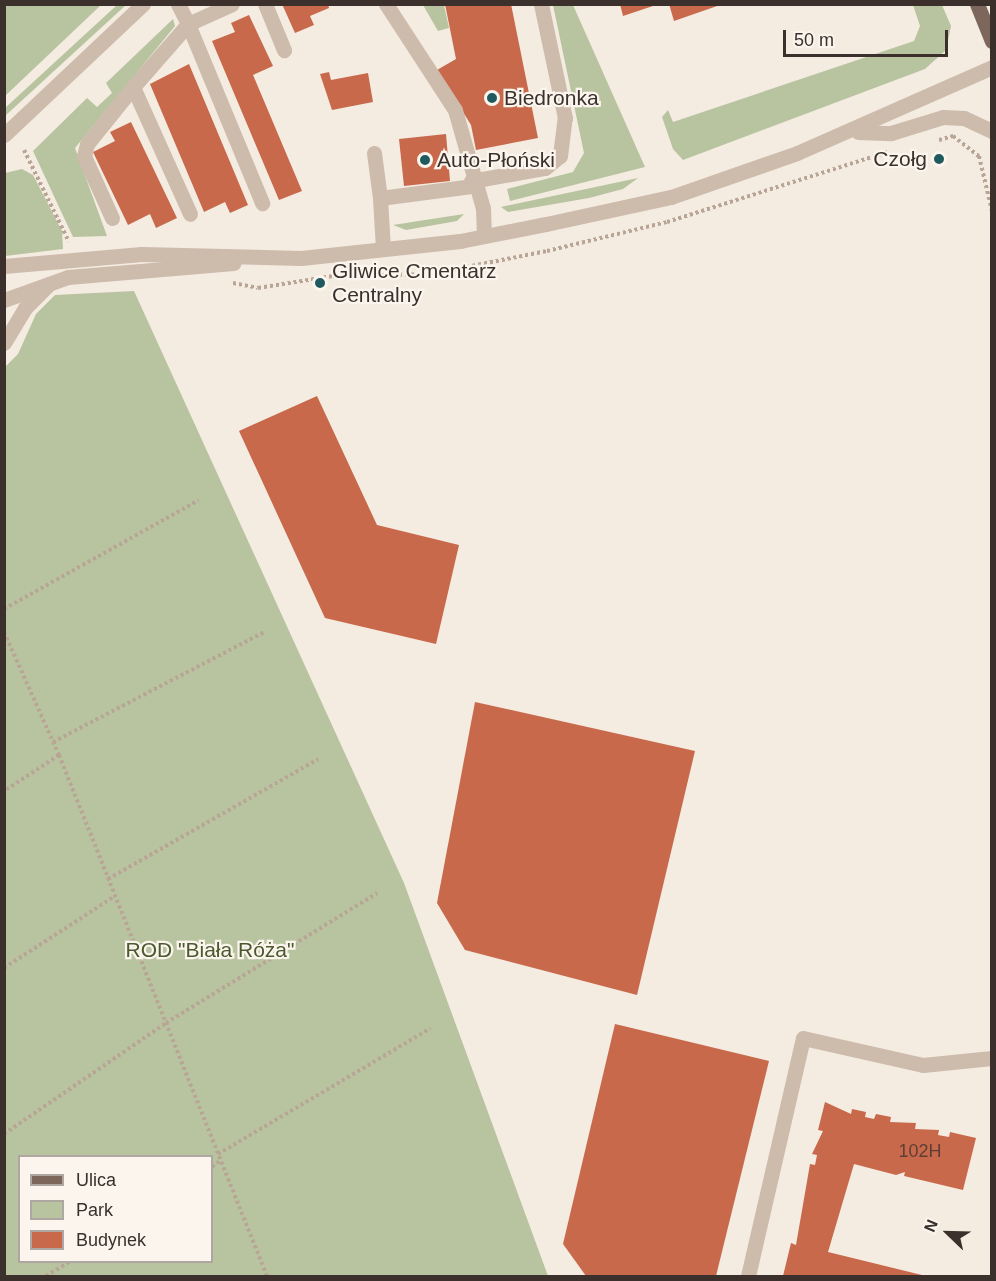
<!DOCTYPE html>
<html>
<head>
<meta charset="utf-8">
<style>
	body { margin:0 }
	#map { position:relative; width:996px; height:1281px; overflow:hidden; background:#f4ebe1; font-family:Arial,sans-serif }
	div>[style] { position:absolute }
	[style*='--x'] { left:calc(var(--x)*1px); top:calc(var(--y)*1px); width:calc(var(--w)*1px); rotate:calc(var(--a)*1deg) }
	.green>* { inset:0; background:#b8c4a0 }
	.building>* { inset:0; background:#c8694b }
	.path>* { height:4px; margin-top:-2px; transform-origin:0; background:repeating-linear-gradient(90deg,#b9a596 0 3px,transparent 0 6px) }
	.minor>* { height:15px; margin:-7.5px; padding:0 7.5px; transform-origin:7.5px; border-radius:7.5px; background:#cdbbac }
	.major>* { height:15px; margin:-7.5px; padding:0 7.5px; transform-origin:7.5px; border-radius:7.5px; background:#7d675c }
	.dots>* { width:16px; height:16px; translate:-50% -50%; box-sizing:border-box; border:3px solid #fbf5ee; border-radius:50% }
	span { translate:-50% -50%; white-space:nowrap; text-align:center; line-height:1.15; -webkit-text-stroke:4.5px #fbf5ee; paint-order:stroke }
	.number-label { font-size:18px; color:#5e3e33 }
	.number-label span { -webkit-text-stroke-width:0 }
	.poi-label { font-size:21px; color:#3b302b }
	.left { translate:0 -50%; text-align:left }
	.right { translate:-100% -50%; text-align:right }
	.park-label { font-size:21px; color:#4a5a2e }
	.frame { position:absolute; inset:0; border:6px solid #3b302b; pointer-events:none }
	.legend { position:absolute; left:18px; top:1155px; width:195px; height:108px; box-sizing:border-box; background:#fbf5ee; border:2px solid #aea6a0; margin:0; padding:8px 10px; list-style:none; font-size:18px; color:#3b302b }
	.legend li { display:flex; align-items:center; gap:12px; height:30px }
	.legend b { width:30px; border:2px solid #aea6a0 }
	.north { position:absolute; left:918px; top:1203px; width:60px; height:60px; -webkit-text-stroke:4px #fbf5ee; paint-order:stroke; rotate:293deg; font-size:16px; font-weight:700; line-height:24px; text-align:center; color:#3b302b }
	.north::after { content:''; display:block; margin:auto; width:21px; height:27px; background:#3b302b; clip-path:polygon(50% 0,100% 100%,50% 72%,0 100%) }
	.scale { position:absolute; left:783px; top:30px; width:165px; height:27px; box-sizing:border-box; border:3px solid #3b302b; border-top:0; padding-left:8px; font-size:18px; line-height:21px; white-space:nowrap; color:#3b302b; -webkit-text-stroke:4px #fbf5ee; paint-order:stroke }
</style>
</head>
<body>
<div id="map">
	<div class="green">
		<div style="clip-path:polygon(5px 4px,101px 4px,101px 5px,5px 96px)"></div>
		<div style="clip-path:polygon(117px 5px,126px 5px,5px 116px,5px 108px)"></div>
		<div style="clip-path:polygon(423px 5px,444px 5px,449px 28px,438px 31px)"></div>
		<div style="clip-path:polygon(553px 5px,573px 5px,645px 167px,510px 201px,507px 189px,573px 172px,584px 153px)"></div>
		<div style="clip-path:polygon(913px 5px,942px 5px,951px 26px,946px 50px,925px 69px,683px 160px,673px 149px,662px 117px,668px 110px,673px 122px,914px 41px,920px 26px)"></div>
		<div style="clip-path:polygon(173px 19px,175px 26px,75px 148px,107px 236px,73px 237px,33px 151px,87px 98px,97px 107px,112px 93px,106px 83px)"></div>
		<div style="clip-path:polygon(22px 169px,33px 175px,62px 231px,63px 249px,5px 256px,5px 173px)"></div>
		<div style="clip-path:polygon(638px 178px,623px 189px,589px 198px,508px 212px,501px 207px)"></div>
		<div style="clip-path:polygon(464px 214px,457px 221px,406px 230px,393px 225px)"></div>
		<div style="clip-path:polygon(evenodd,134px 291px,404px 883px,548px 1276px,5px 1276px,5px 367px,18px 354px,36px 314px,55px 295px,134px 291px,20px 1156px,212px 1156px,212px 1262px,20px 1262px,20px 1156px)"></div>
	</div>
	<div class="building">
		<div style="clip-path:polygon(282px 4px,328px 4px,329px 8px,310px 16px,314px 25px,295px 33px)"></div>
		<div style="clip-path:polygon(445px 4px,511px 4px,538px 138px,476px 150px,471px 125px,437px 70px,456px 59px)"></div>
		<div style="clip-path:polygon(620px 4px,656px 4px,656px 5px,623px 16px)"></div>
		<div style="clip-path:polygon(669px 4px,720px 4px,720px 5px,674px 21px)"></div>
		<div style="clip-path:polygon(249px 15px,273px 66px,253px 75px,302px 191px,279px 200px,212px 41px,235px 32px,231px 23px)"></div>
		<div style="clip-path:polygon(189px 64px,248px 205px,230px 213px,225px 202px,204px 212px,150px 84px)"></div>
		<div style="clip-path:polygon(329px 72px,331px 80px,368px 73px,373px 102px,332px 110px,320px 74px)"></div>
		<div style="clip-path:polygon(131px 122px,177px 218px,156px 228px,150px 214px,128px 225px,93px 152px,115px 141px,110px 132px)"></div>
		<div style="clip-path:polygon(446px 134px,450px 181px,404px 186px,399px 139px)"></div>
		<div style="clip-path:polygon(317px 396px,377px 525px,459px 545px,436px 644px,325px 618px,239px 431px)"></div>
		<div style="clip-path:polygon(475px 702px,695px 751px,637px 995px,465px 950px,437px 903px)"></div>
		<div style="clip-path:polygon(615px 1024px,769px 1061px,716px 1276px,586px 1276px,563px 1244px)"></div>
		<div style="clip-path:polygon(825px 1102px,851px 1114px,852px 1109px,866px 1112px,865px 1117px,874px 1119px,876px 1114px,891px 1117px,890px 1122px,916px 1123px,915px 1129px,939px 1130px,938px 1135px,949px 1137px,950px 1132px,976px 1138px,963px 1190px,904px 1176px,905px 1172px,896px 1175px,854px 1164px,828px 1252px,926px 1276px,783px 1276px,791px 1243px,796px 1245px,810px 1164px,815px 1165px,817px 1155px,812px 1154px,823px 1131px,818px 1130px)"></div>
	</div>
	<div class="path">
		<div style="--x:939;--y:140;--w:15;--a:-16"></div>
		<div style="--x:953;--y:136;--w:33;--a:38"></div>
		<div style="--x:979;--y:156;--w:57;--a:76.7"></div>
		<div style="--x:24;--y:150;--w:102;--a:63.9"></div>
		<div style="--x:233;--y:283;--w:25;--a:11"></div>
		<div style="--x:258;--y:288;--w:76;--a:-9.1"></div>
		<div style="--x:333;--y:276;--w:98;--a:-1.2"></div>
		<div style="--x:431;--y:274;--w:118;--a:-11.2"></div>
		<div style="--x:547;--y:251;--w:123;--a:-13.6"></div>
		<div style="--x:667;--y:222;--w:232;--a:-17.6"></div>
		<div style="--x:4;--y:609;--w:223;--a:-29.2"></div>
		<div style="--x:4;--y:632;--w:135;--a:65.9"></div>
		<div style="--x:59;--y:755;--w:66;--a:146.8"></div>
		<div style="--x:53;--y:742;--w:238;--a:-27.5"></div>
		<div style="--x:59;--y:755;--w:561;--a:68.24"></div>
		<div style="--x:108;--y:879;--w:242;--a:-29.7"></div>
		<div style="--x:4;--y:968;--w:132;--a:-33"></div>
		<div style="--x:4;--y:1134;--w:196;--a:-34.4"></div>
		<div style="--x:166;--y:1023;--w:248;--a:-31.6"></div>
		<div style="--x:218;--y:1154;--w:247;--a:-30.6"></div>
		<div style="--x:212;--y:1167;--w:11;--a:-38"></div>
		<div style="--x:46;--y:1276;--w:27;--a:-31"></div>
	</div>
	<div class="minor">
		<div style="--x:178;--y:4;--w:22;--a:63"></div>
		<div style="--x:188;--y:24;--w:48;--a:-24.4"></div>
		<div style="--x:265;--y:4;--w:50;--a:67.6"></div>
		<div style="--x:386;--y:4;--w:126;--a:56.9"></div>
		<div style="--x:455;--y:110;--w:102;--a:74.1"></div>
		<div style="--x:483;--y:208;--w:28;--a:88"></div>
		<div style="--x:133;--y:87;--w:84;--a:-48.9"></div>
		<div style="--x:188;--y:24;--w:194;--a:67.5"></div>
		<div style="--x:858;--y:132;--w:33;--a:2"></div>
		<div style="--x:891;--y:133;--w:54;--a:-17.1"></div>
		<div style="--x:943;--y:117;--w:21;--a:3"></div>
		<div style="--x:964;--y:118;--w:31;--a:25"></div>
		<div style="--x:4;--y:135;--w:191;--a:-43.3"></div>
		<div style="--x:374;--y:153;--w:45;--a:82.4"></div>
		<div style="--x:380;--y:198;--w:94;--a:-7.4"></div>
		<div style="--x:471;--y:181;--w:75;--a:-10"></div>
		<div style="--x:545;--y:168;--w:19;--a:-39"></div>
		<div style="--x:560;--y:156;--w:38;--a:-83"></div>
		<div style="--x:565;--y:118;--w:116;--a:-101.9"></div>
		<div style="--x:380;--y:198;--w:51;--a:86.6"></div>
		<div style="--x:112;--y:218;--w:68;--a:-114.3"></div>
		<div style="--x:84;--y:156;--w:12;--a:-76"></div>
		<div style="--x:87;--y:144;--w:73;--a:-51.1"></div>
		<div style="--x:133;--y:87;--w:139;--a:65.8"></div>
		<div style="--x:4;--y:266;--w:138;--a:-5"></div>
		<div style="--x:141;--y:254;--w:160;--a:1.4"></div>
		<div style="--x:301;--y:258;--w:160;--a:-6.1"></div>
		<div style="--x:460;--y:241;--w:88;--a:-11.2"></div>
		<div style="--x:546;--y:224;--w:128;--a:-12.2"></div>
		<div style="--x:671;--y:197;--w:133;--a:-19.2"></div>
		<div style="--x:797;--y:153;--w:213;--a:-23.8"></div>
		<div style="--x:4;--y:300;--w:68;--a:-19.8"></div>
		<div style="--x:68;--y:277;--w:166;--a:-4.8"></div>
		<div style="--x:4;--y:343;--w:41;--a:-59"></div>
		<div style="--x:25;--y:308;--w:34;--a:-45"></div>
		<div style="--x:748;--y:1276;--w:244;--a:-77"></div>
		<div style="--x:803;--y:1038;--w:123;--a:12.7"></div>
		<div style="--x:923;--y:1065;--w:69;--a:-5.8"></div>
	</div>
	<div class="major">
		<div style="--x:977;--y:4;--w:40;--a:68"></div>
	</div>
	<div class="dots">
		<div style="left:492px;top:98px;background:#1f5a5e"></div>
		<div style="left:939px;top:159px;background:#1f5a5e"></div>
		<div style="left:425px;top:160px;background:#1f5a5e"></div>
		<div style="left:320px;top:283px;background:#1f5a5e"></div>
	</div>
	<div class="number-label">
		<span style="left:920px;top:1151px">102H</span>
	</div>
	<div class="poi-label">
		<span class="left" style="left:504px;top:98px">Biedronka</span>
		<span class="right" style="left:927px;top:159px">Czołg</span>
		<span class="left" style="left:437px;top:160px">Auto-Płoński</span>
		<span class="left" style="left:332px;top:283px">Gliwice Cmentarz<br>Centralny</span>
	</div>
	<div class="park-label">
		<span style="left:210px;top:950px">ROD "Biała Róża"</span>
	</div>
	<div class="frame"></div>
	<ul class="legend">
	<li><b style="height:8px;background:#7d675c"></b>Ulica</li>
	<li><b style="height:16px;background:#b8c4a0"></b>Park</li>
	<li><b style="height:16px;background:#c8694b"></b>Budynek</li>
	</ul>
	<div class="north">N</div>
	<div class="scale">50 m</div>
</div>
</body>
</html>
